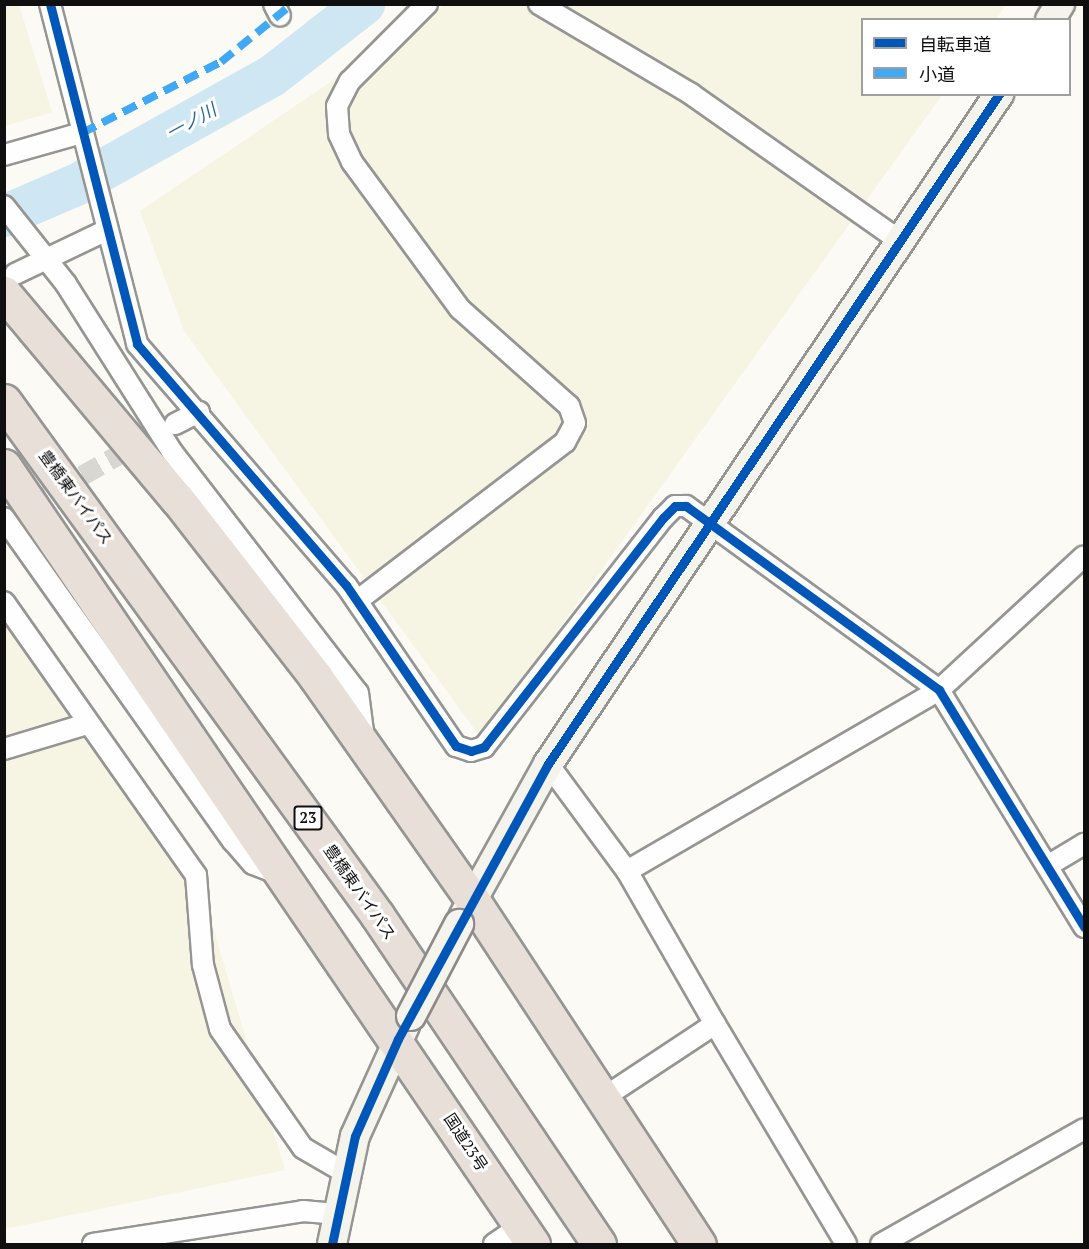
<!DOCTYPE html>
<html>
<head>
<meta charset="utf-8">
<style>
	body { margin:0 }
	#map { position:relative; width:1089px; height:1249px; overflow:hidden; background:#fbfaf5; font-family:"PT Serif","Noto Sans JP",serif }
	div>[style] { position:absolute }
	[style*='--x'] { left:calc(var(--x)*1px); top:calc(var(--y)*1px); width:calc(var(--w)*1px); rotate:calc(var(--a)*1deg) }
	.farmland>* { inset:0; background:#f6f4e3 }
	.river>* { height:42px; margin:-21px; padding:0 21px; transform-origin:21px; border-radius:21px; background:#cee7f2 }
	.street-tunnel>* { height:20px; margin-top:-10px; transform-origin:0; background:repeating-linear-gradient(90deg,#d8d7d2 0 20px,transparent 0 30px) }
	.roads { filter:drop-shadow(2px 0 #959593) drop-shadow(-2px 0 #959593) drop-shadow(0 2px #959593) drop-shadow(0 -2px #959593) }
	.street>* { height:20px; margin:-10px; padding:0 10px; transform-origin:10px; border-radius:10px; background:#fefefe }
	.secondary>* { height:28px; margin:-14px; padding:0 14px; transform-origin:14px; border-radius:14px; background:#f4f3ec }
	.highway>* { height:33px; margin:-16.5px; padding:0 16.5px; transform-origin:16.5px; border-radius:16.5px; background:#e8e0d8 }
	.bridges { filter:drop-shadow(2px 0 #8c8b89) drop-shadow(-2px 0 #8c8b89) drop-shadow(0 2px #8c8b89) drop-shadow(0 -2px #8c8b89) }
	.secondary-bridge>* { height:28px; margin:-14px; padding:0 14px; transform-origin:14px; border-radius:14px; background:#f4f3ec }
	.quiet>* { height:8px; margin-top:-4px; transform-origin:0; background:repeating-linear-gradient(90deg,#3fa9f5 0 15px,transparent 0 23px) }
	.cycleway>* { height:9px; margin:-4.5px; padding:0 4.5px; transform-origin:4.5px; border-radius:4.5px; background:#0057b8 }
	span { translate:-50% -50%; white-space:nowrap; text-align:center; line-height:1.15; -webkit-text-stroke:6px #fff; paint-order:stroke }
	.shield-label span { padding:2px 4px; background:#fff; border:2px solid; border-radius:4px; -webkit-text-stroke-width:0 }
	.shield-label { font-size:15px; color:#0f0f0f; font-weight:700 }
	.street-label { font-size:16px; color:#0f0f0f }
	.water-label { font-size:18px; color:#226896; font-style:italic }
	.frame { position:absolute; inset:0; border:6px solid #0f0f0f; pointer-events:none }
	.legend { position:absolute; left:861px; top:18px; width:210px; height:78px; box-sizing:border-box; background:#fff; border:2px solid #9f9f9f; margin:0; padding:8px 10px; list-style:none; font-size:18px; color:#0f0f0f }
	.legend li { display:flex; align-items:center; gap:12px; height:30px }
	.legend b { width:30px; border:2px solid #9f9f9f }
</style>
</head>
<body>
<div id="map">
	<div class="farmland">
		<div style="clip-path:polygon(5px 4px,19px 5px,52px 112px,5px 126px)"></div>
		<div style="clip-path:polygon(444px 5px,1006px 5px,996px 19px,862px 20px,862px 94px,942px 95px,481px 738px,184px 331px,140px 211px)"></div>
		<div style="clip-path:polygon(4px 622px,201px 887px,285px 1170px,5px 1229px)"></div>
	</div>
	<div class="river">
		<div style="--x:4;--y:216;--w:78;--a:-23.3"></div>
		<div style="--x:76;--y:185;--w:224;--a:-29.1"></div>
		<div style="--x:272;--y:76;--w:117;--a:-38"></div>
	</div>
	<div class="street-tunnel">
		<div style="--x:4;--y:520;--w:195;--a:-29.5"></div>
	</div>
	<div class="roads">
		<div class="street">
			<div style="--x:50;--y:4;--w:351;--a:75.6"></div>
			<div style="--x:137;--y:344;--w:319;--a:49.1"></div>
			<div style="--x:346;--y:585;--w:195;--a:55.7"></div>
			<div style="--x:456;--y:746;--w:16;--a:18"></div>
			<div style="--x:471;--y:751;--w:14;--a:-17"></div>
			<div style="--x:484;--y:747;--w:291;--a:-52"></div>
			<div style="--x:663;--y:518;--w:17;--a:-45"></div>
			<div style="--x:675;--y:506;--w:11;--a:0"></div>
			<div style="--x:686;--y:506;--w:313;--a:36"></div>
			<div style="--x:939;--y:690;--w:278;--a:58.5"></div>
			<div style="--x:274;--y:4;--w:13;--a:63"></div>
			<div style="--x:539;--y:4;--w:177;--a:30.6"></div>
			<div style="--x:691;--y:94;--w:256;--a:35.1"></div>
			<div style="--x:4;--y:155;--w:81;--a:-15.8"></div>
			<div style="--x:4;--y:206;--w:100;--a:51.5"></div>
			<div style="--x:66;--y:284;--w:200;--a:57.7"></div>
			<div style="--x:173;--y:453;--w:303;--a:52.4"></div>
			<div style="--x:358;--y:693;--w:46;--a:82.6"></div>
			<div style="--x:15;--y:274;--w:102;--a:-25.6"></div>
			<div style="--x:175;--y:424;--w:27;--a:-27"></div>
			<div style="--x:4;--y:518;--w:396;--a:54.7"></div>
			<div style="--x:233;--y:841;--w:30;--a:49"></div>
			<div style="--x:253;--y:864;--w:30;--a:21"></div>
			<div style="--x:357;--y:601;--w:262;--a:-37.4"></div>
			<div style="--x:565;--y:442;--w:21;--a:-62"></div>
			<div style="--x:575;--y:423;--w:18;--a:-109"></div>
			<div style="--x:569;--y:406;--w:146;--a:-138.3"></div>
			<div style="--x:460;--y:309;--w:182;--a:-126.3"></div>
			<div style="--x:352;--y:162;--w:31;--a:-115"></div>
			<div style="--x:339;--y:134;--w:28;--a:-94"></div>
			<div style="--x:337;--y:106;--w:28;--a:-63"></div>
			<div style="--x:350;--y:81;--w:109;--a:-45"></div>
			<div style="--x:4;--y:602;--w:334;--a:54.9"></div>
			<div style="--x:196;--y:875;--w:90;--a:85.6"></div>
			<div style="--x:203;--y:965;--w:66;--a:75.1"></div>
			<div style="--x:220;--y:1029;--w:145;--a:55.1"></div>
			<div style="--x:303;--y:1148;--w:48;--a:30.3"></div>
			<div style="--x:4;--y:749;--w:87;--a:-16.8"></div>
			<div style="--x:548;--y:764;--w:133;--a:53.6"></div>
			<div style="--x:627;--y:871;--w:177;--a:60.1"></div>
			<div style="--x:1049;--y:865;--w:41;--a:-31"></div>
			<div style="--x:627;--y:871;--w:361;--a:-30.1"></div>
			<div style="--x:939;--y:690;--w:197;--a:-42.7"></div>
			<div style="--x:603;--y:1098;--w:134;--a:-33.5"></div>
			<div style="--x:715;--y:1024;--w:256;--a:59.2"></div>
			<div style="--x:93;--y:1244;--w:213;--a:-8.9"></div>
			<div style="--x:303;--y:1211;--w:33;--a:5"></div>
			<div style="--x:494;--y:1244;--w:32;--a:-34"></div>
			<div style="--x:881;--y:1244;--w:233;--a:-29.5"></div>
		</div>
		<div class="secondary">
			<div style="--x:1050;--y:20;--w:19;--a:-58"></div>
			<div style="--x:463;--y:917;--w:175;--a:-60.9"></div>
			<div style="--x:548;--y:764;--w:808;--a:-56.05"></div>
			<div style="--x:332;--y:1244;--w:110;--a:-78"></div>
			<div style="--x:355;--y:1136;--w:121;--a:-65.6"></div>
		</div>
		<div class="highway">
			<div style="--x:4;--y:293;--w:270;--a:50"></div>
			<div style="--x:178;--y:500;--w:223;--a:52.1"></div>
			<div style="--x:315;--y:676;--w:273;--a:54.9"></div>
			<div style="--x:472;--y:899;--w:413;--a:56.7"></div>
			<div style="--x:4;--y:401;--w:635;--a:54.03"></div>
			<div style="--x:377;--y:915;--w:397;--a:56"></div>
			<div style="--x:4;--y:466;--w:941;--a:55.79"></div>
		</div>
	</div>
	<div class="bridges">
		<div class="secondary-bridge">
			<div style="--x:411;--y:1016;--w:104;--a:-62.4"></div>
		</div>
	</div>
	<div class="quiet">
		<div style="--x:82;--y:133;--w:156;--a:-27.1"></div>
		<div style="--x:221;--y:62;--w:92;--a:-39.2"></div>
	</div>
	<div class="cycleway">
		<div style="--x:50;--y:4;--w:351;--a:75.6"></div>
		<div style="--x:137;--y:344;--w:319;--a:49.1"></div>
		<div style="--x:346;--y:585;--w:195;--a:55.7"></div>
		<div style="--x:456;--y:746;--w:16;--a:18"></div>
		<div style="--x:471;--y:751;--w:14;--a:-17"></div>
		<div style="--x:484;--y:747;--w:291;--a:-52"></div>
		<div style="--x:663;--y:518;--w:17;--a:-45"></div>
		<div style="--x:675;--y:506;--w:11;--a:0"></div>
		<div style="--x:686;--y:506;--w:313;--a:36"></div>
		<div style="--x:939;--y:690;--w:278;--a:58.5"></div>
		<div style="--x:332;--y:1244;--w:110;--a:-78"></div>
		<div style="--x:355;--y:1136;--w:106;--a:-66.1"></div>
		<div style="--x:398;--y:1039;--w:313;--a:-61.4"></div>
		<div style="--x:548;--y:764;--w:808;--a:-56.05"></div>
	</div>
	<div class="shield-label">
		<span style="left:308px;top:818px">23</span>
	</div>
	<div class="street-label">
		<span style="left:76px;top:497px;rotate:54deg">豊橋東バイパス</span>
		<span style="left:360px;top:892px;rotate:55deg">豊橋東バイパス</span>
		<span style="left:466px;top:1142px;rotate:57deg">国道23号</span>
	</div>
	<div class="water-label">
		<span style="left:191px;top:121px;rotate:-29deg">一ノ川</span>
	</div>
	<div class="frame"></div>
	<ul class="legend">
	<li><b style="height:8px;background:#0057b8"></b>自転車道</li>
	<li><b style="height:8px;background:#3fa9f5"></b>小道</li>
	</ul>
</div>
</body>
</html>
